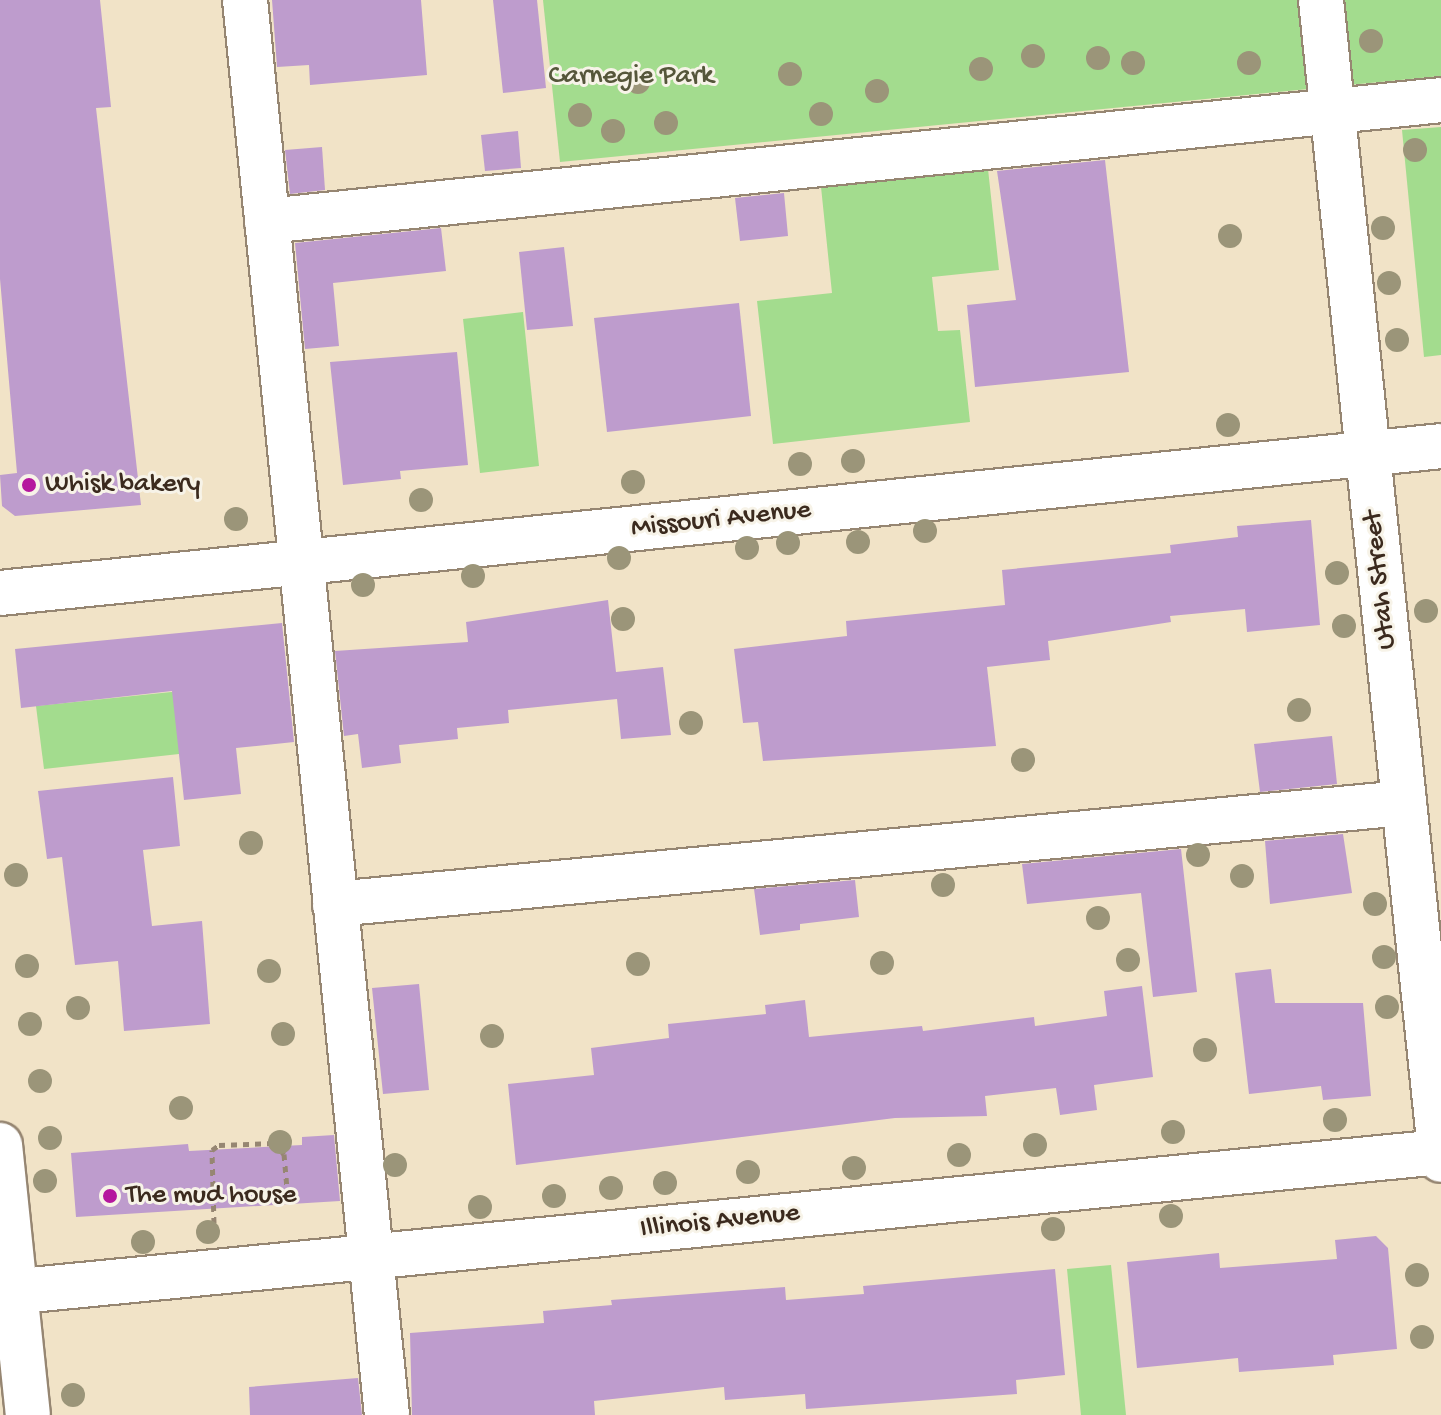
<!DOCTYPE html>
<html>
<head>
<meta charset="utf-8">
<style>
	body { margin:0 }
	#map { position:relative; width:1441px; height:1415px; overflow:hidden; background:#f1e3c7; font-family:"Gochi Hand",sans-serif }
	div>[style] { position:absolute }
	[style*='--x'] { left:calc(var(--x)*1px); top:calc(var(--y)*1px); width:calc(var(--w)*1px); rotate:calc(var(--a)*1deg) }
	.green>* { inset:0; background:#a3dc8e }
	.building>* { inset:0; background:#be9ccd }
	.path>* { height:5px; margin-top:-2.5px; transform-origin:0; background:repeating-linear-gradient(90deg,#968672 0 6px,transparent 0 12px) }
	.roads { filter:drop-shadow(2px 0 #968672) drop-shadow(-2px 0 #968672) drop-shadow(0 2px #968672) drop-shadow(0 -2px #968672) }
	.minor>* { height:44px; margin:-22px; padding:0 22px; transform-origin:22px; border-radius:22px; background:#fff }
	.trees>* { width:24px; height:24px; margin:-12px; border-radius:50%; background:#9b9579 }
	.dots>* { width:22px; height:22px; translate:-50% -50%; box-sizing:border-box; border:4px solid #f7f3e8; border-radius:50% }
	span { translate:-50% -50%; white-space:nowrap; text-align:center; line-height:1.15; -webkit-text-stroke:6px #f7f3e8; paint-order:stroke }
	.park-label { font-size:28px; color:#55563a }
	.poi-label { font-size:28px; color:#3b2a1e }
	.left { translate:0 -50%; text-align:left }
	.street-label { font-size:28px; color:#3b2a1e }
</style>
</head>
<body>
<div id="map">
	<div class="green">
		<div style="clip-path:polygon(543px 0,1441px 0,1441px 76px,560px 162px)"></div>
		<div style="clip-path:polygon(1441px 127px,1441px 355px,1424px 357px,1402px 130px)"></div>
		<div style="clip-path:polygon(988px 169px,999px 270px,932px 277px,938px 331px,960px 330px,970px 422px,773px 444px,757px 301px,832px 293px,821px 187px)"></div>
		<div style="clip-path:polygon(523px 312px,539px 466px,480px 473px,463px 319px)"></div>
		<div style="clip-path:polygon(181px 691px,179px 754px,44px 769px,36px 706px)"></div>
		<div style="clip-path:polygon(1111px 1265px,1126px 1415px,1081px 1415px,1067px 1269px)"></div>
	</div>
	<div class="building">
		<div style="clip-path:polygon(0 0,100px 0,111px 107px,96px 108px,141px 505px,15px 516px,2px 506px,0 475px,17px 473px,0 279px)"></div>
		<div style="clip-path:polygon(272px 0,421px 0,427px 75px,310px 85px,309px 65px,277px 67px)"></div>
		<div style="clip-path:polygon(493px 0,537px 0,546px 88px,503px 93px)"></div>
		<div style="clip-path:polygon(518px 131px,521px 168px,485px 171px,481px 135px)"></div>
		<div style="clip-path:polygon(322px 147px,325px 190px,290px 194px,285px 150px)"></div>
		<div style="clip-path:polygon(1105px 160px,1129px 372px,975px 387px,967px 305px,1016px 300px,997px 171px)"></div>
		<div style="clip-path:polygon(784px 193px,788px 236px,740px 241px,735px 198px)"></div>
		<div style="clip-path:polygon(441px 228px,446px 271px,333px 283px,339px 346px,305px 349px,295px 243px)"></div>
		<div style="clip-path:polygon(564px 247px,573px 326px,527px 330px,519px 252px)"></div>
		<div style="clip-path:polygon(739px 303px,751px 416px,607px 432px,594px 318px)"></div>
		<div style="clip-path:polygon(457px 352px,468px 465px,400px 471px,401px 479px,343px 485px,330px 362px)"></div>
		<div style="clip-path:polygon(1311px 520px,1320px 625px,1247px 632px,1245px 609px,1170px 616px,1171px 622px,1048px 641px,1050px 660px,987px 667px,996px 746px,763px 761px,758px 722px,743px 723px,734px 649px,847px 636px,846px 621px,1005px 605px,1002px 570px,1171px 553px,1170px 545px,1238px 537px,1237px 526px)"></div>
		<div style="clip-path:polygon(608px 600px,616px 672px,663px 667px,671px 735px,621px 739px,617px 699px,508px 710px,509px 723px,457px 728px,458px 739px,399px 745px,401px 763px,362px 768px,358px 734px,344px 736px,335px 651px,468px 642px,466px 622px)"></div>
		<div style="clip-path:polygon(282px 623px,294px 742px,236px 748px,241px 794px,184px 800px,172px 691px,21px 708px,15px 649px)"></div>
		<div style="clip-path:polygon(1332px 736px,1337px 784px,1260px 792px,1254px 744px)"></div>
		<div style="clip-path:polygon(173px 777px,180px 846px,143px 850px,152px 926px,202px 921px,210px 1024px,124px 1031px,118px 961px,75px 965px,62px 857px,47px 859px,38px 791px)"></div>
		<div style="clip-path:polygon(1343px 834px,1352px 893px,1270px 904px,1265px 841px)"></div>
		<div style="clip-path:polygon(1181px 849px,1197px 992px,1153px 997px,1141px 893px,1027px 904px,1022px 864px)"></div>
		<div style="clip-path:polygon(855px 880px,859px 917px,800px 924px,800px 930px,760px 935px,754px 889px)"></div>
		<div style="clip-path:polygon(1271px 969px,1275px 1003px,1363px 1003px,1371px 1096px,1323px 1100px,1321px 1086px,1249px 1094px,1235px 973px)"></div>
		<div style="clip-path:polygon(419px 984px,429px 1090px,383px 1094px,372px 988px)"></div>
		<div style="clip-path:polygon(1142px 986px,1153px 1077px,1094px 1085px,1097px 1110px,1060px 1115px,1056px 1088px,985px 1096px,987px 1116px,895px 1118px,516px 1165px,508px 1084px,594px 1075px,591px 1048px,669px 1038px,668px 1024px,766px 1014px,765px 1005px,805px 1000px,809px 1037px,922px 1026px,923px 1031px,1034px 1017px,1035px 1026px,1107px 1016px,1104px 991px)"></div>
		<div style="clip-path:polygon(334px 1135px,340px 1201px,76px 1217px,71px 1153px,188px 1144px,189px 1151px,302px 1145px,302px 1137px)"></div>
		<div style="clip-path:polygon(1376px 1236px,1388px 1248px,1397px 1349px,1333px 1355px,1334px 1365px,1239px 1372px,1238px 1358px,1137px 1368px,1127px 1262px,1219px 1253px,1220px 1268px,1337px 1259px,1335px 1240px)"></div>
		<div style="clip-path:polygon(1055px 1269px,1065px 1375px,1016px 1380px,1017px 1394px,806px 1409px,805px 1394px,725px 1400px,724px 1387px,594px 1401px,595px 1415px,412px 1415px,410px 1333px,544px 1323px,543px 1311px,612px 1305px,611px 1300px,785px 1287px,786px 1300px,864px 1294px,863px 1286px)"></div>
		<div style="clip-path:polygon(358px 1378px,362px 1415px,250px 1415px,249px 1387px)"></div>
	</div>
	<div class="path">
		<div style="--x:214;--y:1223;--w:73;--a:-91.6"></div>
		<div style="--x:212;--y:1150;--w:9;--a:-36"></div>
		<div style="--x:219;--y:1145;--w:55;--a:-2.1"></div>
		<div style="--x:274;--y:1143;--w:15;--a:48"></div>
		<div style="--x:284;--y:1154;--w:34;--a:85"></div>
	</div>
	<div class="roads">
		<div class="minor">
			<div style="--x:245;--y:0;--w:1422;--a:84.27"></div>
			<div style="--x:1321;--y:0;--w:1166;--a:84.09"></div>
			<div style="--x:267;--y:221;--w:1180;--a:-5.88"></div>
			<div style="--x:0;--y:593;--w:1448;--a:-5.82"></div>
			<div style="--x:335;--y:904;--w:1074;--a:-5.4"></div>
			<div style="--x:0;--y:1145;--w:271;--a:84.1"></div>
			<div style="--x:0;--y:1293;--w:1448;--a:-5.59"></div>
		</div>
	</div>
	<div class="trees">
		<div style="left:1371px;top:41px"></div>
		<div style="left:1033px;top:56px"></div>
		<div style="left:1098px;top:58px"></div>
		<div style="left:1133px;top:63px"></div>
		<div style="left:1249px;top:63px"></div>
		<div style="left:981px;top:69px"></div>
		<div style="left:790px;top:74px"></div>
		<div style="left:638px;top:82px"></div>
		<div style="left:877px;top:91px"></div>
		<div style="left:821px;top:114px"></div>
		<div style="left:580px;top:115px"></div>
		<div style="left:666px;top:123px"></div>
		<div style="left:613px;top:131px"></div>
		<div style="left:1415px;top:150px"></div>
		<div style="left:1383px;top:228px"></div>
		<div style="left:1230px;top:236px"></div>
		<div style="left:1389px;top:283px"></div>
		<div style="left:1397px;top:340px"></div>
		<div style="left:1228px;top:425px"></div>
		<div style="left:853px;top:461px"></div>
		<div style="left:800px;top:464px"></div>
		<div style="left:633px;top:482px"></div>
		<div style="left:421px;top:500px"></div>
		<div style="left:236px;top:519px"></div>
		<div style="left:925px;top:531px"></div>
		<div style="left:858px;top:542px"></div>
		<div style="left:788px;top:543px"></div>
		<div style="left:747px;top:548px"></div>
		<div style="left:619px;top:558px"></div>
		<div style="left:1337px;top:573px"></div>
		<div style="left:473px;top:576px"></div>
		<div style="left:363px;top:585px"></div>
		<div style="left:1426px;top:611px"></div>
		<div style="left:623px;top:619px"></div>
		<div style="left:1344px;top:626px"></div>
		<div style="left:1299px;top:710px"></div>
		<div style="left:691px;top:723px"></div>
		<div style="left:1023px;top:760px"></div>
		<div style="left:251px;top:843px"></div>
		<div style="left:1198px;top:855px"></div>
		<div style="left:16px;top:875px"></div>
		<div style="left:1242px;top:876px"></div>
		<div style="left:943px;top:885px"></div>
		<div style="left:1375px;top:904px"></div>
		<div style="left:1098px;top:918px"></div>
		<div style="left:1384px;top:957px"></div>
		<div style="left:1128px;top:960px"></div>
		<div style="left:882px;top:963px"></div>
		<div style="left:638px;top:964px"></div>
		<div style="left:27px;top:966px"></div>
		<div style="left:269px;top:971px"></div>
		<div style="left:1387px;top:1007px"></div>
		<div style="left:78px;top:1008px"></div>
		<div style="left:30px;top:1024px"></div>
		<div style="left:283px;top:1034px"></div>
		<div style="left:492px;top:1036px"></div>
		<div style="left:1205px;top:1050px"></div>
		<div style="left:40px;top:1081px"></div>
		<div style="left:181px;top:1108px"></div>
		<div style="left:1335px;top:1120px"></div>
		<div style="left:1173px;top:1132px"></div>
		<div style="left:50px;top:1138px"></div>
		<div style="left:280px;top:1142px"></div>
		<div style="left:1035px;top:1145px"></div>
		<div style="left:959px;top:1155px"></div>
		<div style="left:395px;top:1165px"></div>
		<div style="left:854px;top:1168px"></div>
		<div style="left:748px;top:1172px"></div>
		<div style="left:45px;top:1181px"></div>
		<div style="left:665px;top:1183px"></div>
		<div style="left:611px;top:1188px"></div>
		<div style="left:554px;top:1196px"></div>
		<div style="left:480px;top:1207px"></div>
		<div style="left:1171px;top:1216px"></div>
		<div style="left:1053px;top:1229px"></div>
		<div style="left:208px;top:1232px"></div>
		<div style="left:143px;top:1242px"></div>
		<div style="left:1417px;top:1275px"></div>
		<div style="left:1422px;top:1337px"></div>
		<div style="left:73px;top:1395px"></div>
	</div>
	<div class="dots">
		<div style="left:29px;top:485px;background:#b5179e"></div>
		<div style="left:110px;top:1196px;background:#b5179e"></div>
	</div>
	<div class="park-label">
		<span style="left:631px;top:77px">Carnegie Park</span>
	</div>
	<div class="poi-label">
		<span class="left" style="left:45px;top:485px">Whisk bakery</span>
		<span class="left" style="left:126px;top:1196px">The mud house</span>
	</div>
	<div class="street-label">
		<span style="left:721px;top:520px;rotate:-6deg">Missouri Avenue</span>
		<span style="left:1381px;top:580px;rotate:-96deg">Utah Street</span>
		<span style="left:720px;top:1222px;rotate:-6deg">Illinois Avenue</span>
	</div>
</div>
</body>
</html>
